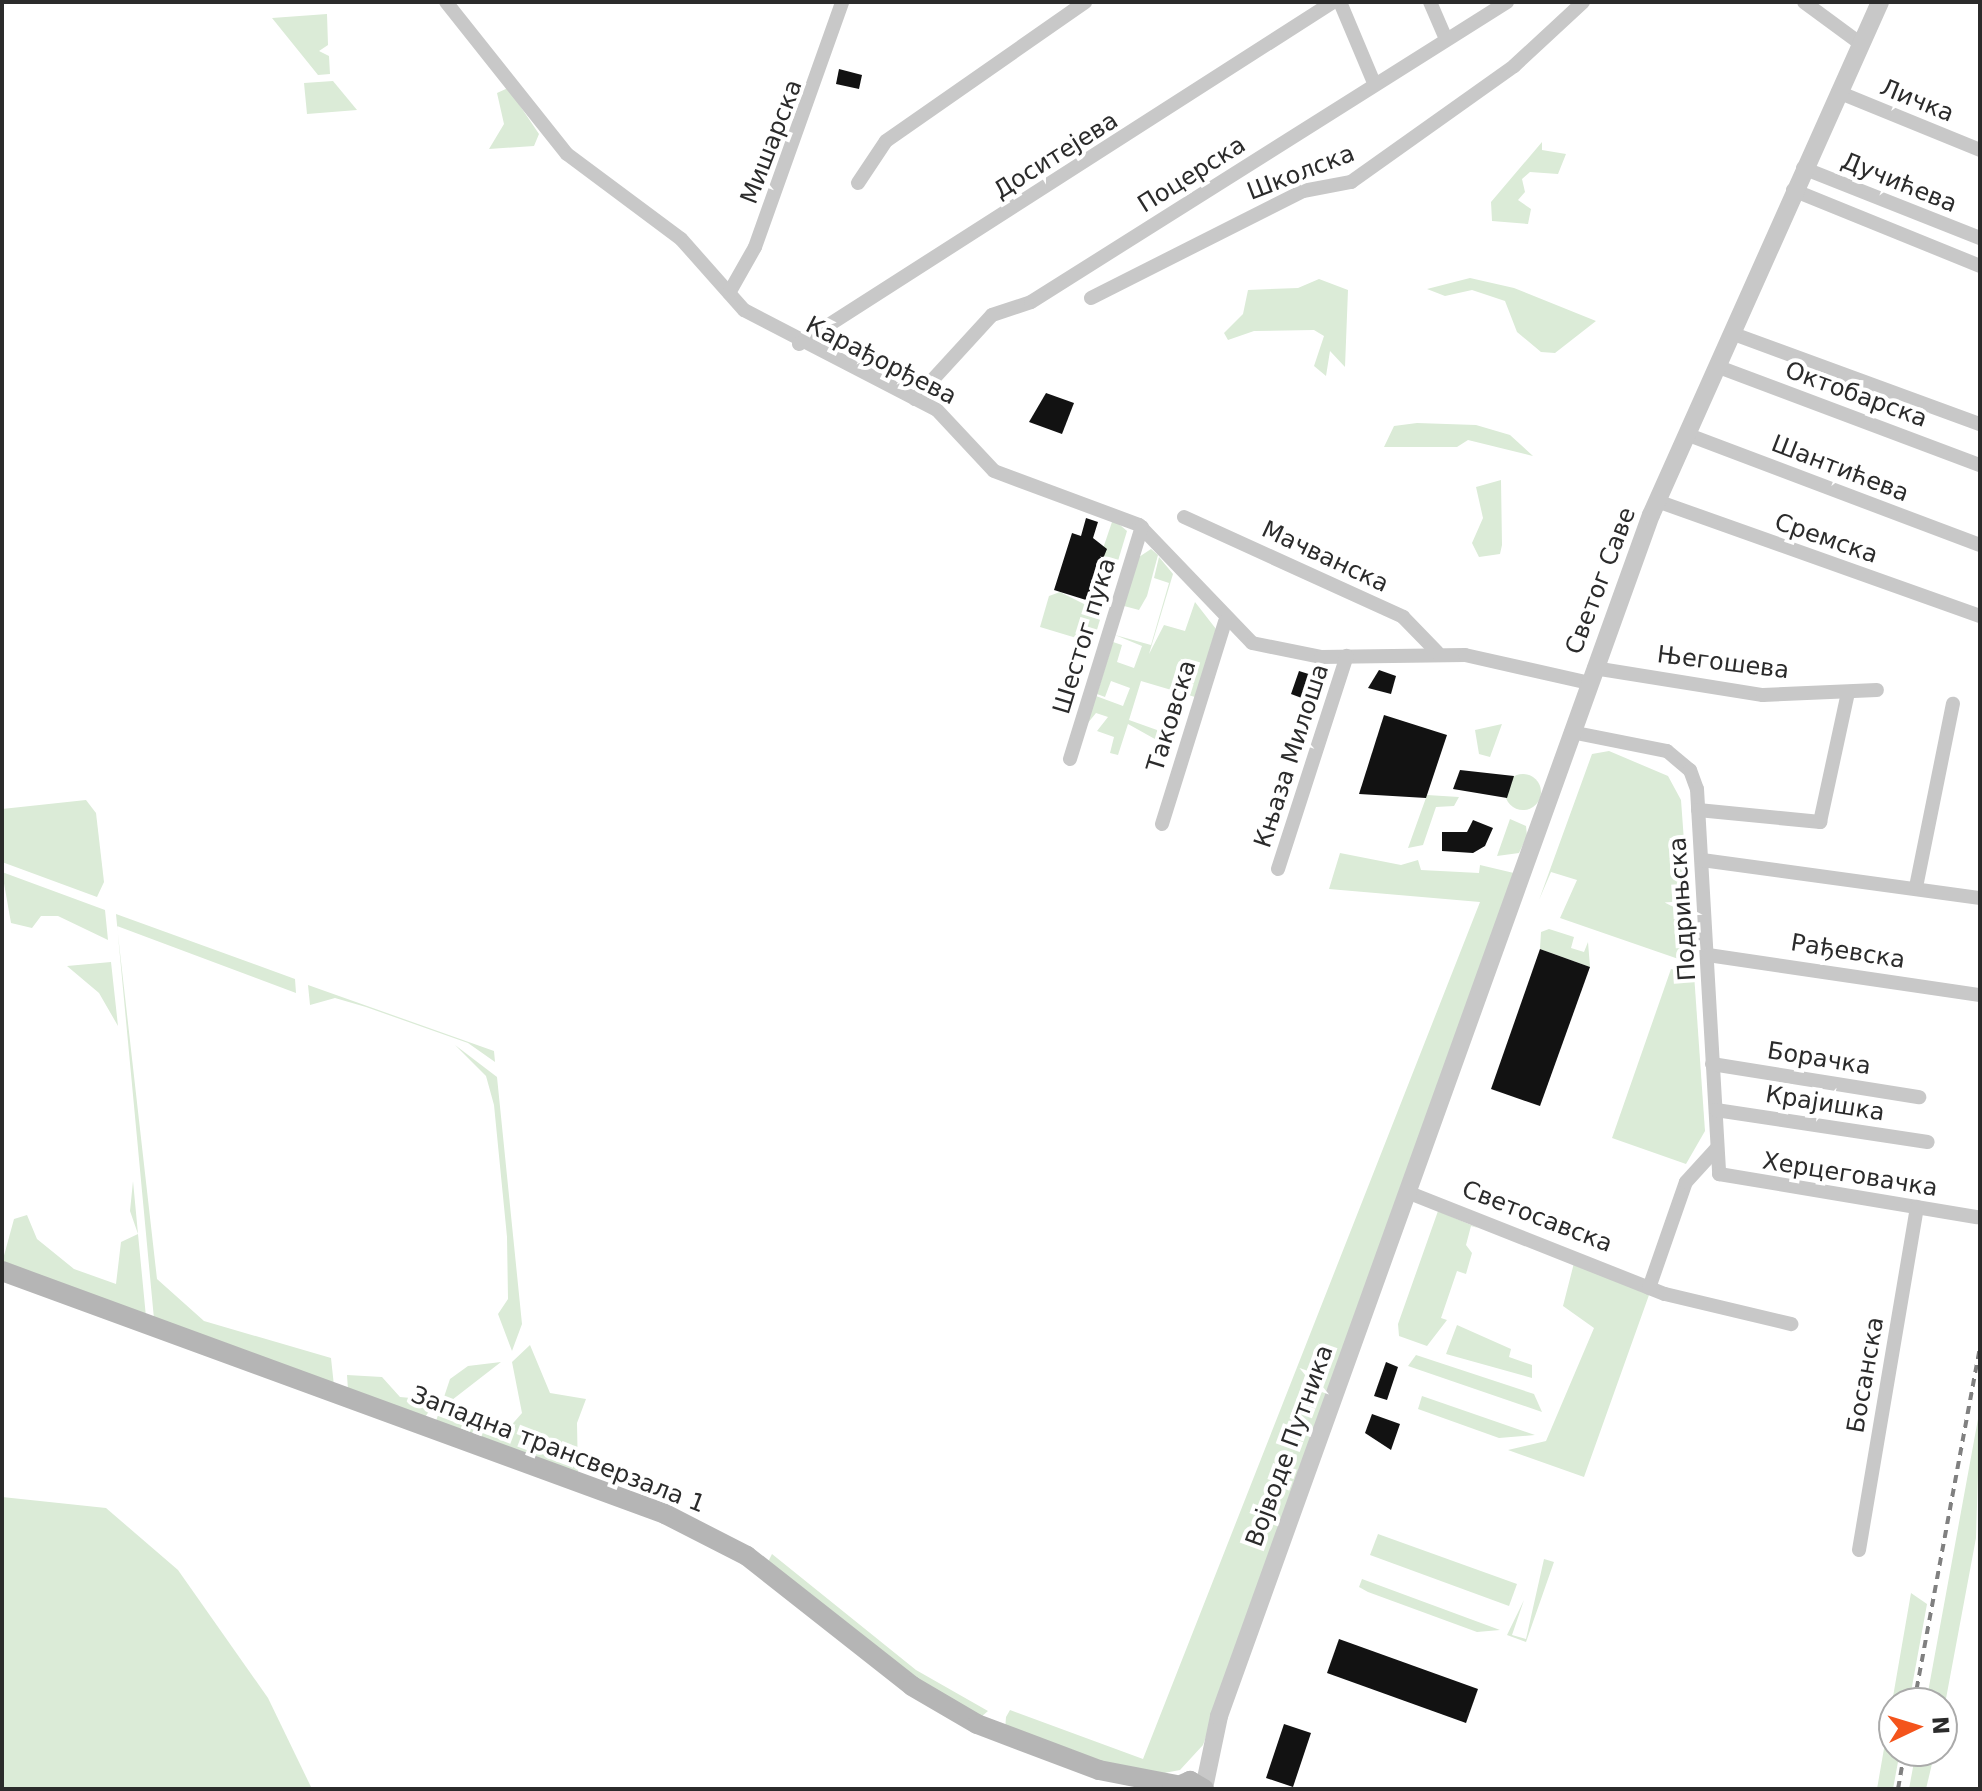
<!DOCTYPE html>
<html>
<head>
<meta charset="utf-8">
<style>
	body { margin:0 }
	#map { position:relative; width:1982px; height:1791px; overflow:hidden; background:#fff; font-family:"DejaVu Sans",sans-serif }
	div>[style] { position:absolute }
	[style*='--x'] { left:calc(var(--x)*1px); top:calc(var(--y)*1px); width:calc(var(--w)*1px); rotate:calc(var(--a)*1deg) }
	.green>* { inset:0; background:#dbebd7 }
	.round { border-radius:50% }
	.building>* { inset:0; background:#121212 }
	.minor>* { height:14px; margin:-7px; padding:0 7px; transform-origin:7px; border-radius:7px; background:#c8c8c8 }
	.tertiary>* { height:18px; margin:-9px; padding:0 9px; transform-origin:9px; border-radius:9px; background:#c8c8c8 }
	.secondary>* { height:20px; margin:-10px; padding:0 10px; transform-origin:10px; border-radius:10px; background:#b5b5b5 }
	.rail>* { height:4px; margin-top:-2px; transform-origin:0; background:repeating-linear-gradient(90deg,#808080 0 8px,transparent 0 14px) }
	span { translate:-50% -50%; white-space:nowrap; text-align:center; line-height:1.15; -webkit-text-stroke:8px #fff; paint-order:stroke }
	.street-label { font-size:24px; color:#2b2b2b }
	.frame { position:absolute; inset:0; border:4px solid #2b2b2b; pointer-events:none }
	.north { position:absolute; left:1878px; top:1687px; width:80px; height:80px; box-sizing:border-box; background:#fff; border:2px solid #aaa; border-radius:50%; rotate:86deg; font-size:22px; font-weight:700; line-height:32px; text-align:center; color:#2b2b2b }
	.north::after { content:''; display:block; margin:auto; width:28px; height:36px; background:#f4541c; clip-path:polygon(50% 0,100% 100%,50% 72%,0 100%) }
</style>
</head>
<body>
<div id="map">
	<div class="green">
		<div style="clip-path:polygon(327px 14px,328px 45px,319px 51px,329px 56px,330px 74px,318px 75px,272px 18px)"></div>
		<div style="clip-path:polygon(333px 81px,357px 110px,307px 114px,304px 83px)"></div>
		<div style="clip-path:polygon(508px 88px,539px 134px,534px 146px,489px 149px,504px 124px,497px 93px)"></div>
		<div style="clip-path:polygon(1542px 142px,1542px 150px,1566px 154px,1558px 174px,1530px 172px,1522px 179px,1525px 192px,1518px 200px,1531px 209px,1528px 224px,1492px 221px,1491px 202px)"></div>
		<div style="clip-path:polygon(1470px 278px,1514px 288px,1596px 321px,1555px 353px,1541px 352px,1517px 332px,1505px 301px,1472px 290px,1445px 296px,1427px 289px)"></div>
		<div style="clip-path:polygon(1319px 279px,1348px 290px,1345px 367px,1330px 351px,1326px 376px,1314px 366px,1324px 336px,1314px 330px,1254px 331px,1228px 340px,1224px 333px,1243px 314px,1248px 290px,1298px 288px)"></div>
		<div style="clip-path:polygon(1417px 423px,1476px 425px,1510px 435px,1533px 456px,1468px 440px,1457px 447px,1384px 447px,1394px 426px)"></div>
		<div style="clip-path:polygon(1501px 480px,1502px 545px,1500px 554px,1479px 557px,1472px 543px,1483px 518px,1476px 487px)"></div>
		<div style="clip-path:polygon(1113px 519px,1127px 531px,1111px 584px,1093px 578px)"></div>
		<div style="clip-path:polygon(1151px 549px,1158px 555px,1147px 596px,1139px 610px,1124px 606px,1139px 557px)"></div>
		<div style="clip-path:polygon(1159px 557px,1173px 574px,1149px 654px,1164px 625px,1185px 631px,1195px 602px,1216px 629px,1195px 697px,1141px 681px,1129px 720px,1157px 730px,1162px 743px,1128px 724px,1118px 755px,1110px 753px,1114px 737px,1097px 731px,1108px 717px,1096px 713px,1087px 724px,1096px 696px,1123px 706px,1130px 688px,1111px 681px,1105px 697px,1097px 694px,1113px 642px,1122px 645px,1117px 662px,1134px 668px,1142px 646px,1115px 635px,1151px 645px,1169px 583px,1154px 578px)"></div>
		<div style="clip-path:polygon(1060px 592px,1102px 613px,1093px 643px,1040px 627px,1049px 596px)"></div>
		<div style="clip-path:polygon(1502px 724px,1490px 757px,1479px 754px,1475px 730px)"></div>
		<div style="clip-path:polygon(1609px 751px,1668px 776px,1681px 800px,1693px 964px,1560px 918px,1577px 880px,1551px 872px,1539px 900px,1592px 754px)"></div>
		<div class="round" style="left:1505px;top:774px;width:36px;height:36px"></div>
		<div style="clip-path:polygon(1427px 795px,1459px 797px,1454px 806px,1436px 807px,1423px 845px,1408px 848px)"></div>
		<div style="clip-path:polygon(86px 800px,96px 813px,104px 882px,97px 897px,2px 862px,2px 809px)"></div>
		<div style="clip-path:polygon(1510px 819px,1526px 826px,1527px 836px,1519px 853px,1497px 856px)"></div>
		<div style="clip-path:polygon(1340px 853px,1401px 865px,1418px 860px,1421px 870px,1479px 873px,1480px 865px,1518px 874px,1203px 1745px,1180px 1770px,1143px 1777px,1005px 1730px,1006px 1717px,1010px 1710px,1143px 1759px,1480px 902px,1329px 889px)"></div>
		<div style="clip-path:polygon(2px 872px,105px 910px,108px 940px,58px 916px,41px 916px,32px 928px,11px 923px)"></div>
		<div style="clip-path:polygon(116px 914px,295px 979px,296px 993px,117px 926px,157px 1279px,204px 1321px,331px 1358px,334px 1386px,154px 1319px)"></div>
		<div style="clip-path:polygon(1549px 929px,1574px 937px,1571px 948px,1584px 952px,1588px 942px,1590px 967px,1540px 949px,1541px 932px)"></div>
		<div style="clip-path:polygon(111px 962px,118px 1026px,99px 993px,67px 966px)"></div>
		<div style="clip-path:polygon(1671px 969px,1694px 974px,1705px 1131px,1686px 1164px,1612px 1138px)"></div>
		<div style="clip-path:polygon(308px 985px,494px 1051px,495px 1062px,468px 1043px,366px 1007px,335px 998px,310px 1005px)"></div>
		<div style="clip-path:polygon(455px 1045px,497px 1077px,522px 1324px,512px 1351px,498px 1314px,508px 1299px,507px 1237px,494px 1105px,486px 1076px)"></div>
		<div style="clip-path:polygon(133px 1181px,138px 1234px,146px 1317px,2px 1263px,14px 1219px,27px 1215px,37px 1239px,74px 1269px,116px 1284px,121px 1242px,138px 1234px,130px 1211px)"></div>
		<div style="clip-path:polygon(1438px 1211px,1478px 1228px,1471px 1226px,1466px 1245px,1472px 1253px,1466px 1274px,1457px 1271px,1441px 1318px,1447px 1320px,1427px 1346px,1399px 1336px,1398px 1324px)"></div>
		<div style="clip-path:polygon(1575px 1259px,1649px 1295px,1584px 1477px,1508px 1450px,1546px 1441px,1594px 1328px,1563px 1306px)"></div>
		<div style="clip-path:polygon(1457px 1325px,1511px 1349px,1509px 1357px,1532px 1365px,1532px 1378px,1446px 1354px)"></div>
		<div style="clip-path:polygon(530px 1345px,550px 1393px,586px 1399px,577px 1423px,578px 1475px,435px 1424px,450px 1379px,468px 1366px,501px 1362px,452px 1400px,502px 1436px,522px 1413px,512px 1362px)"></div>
		<div style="clip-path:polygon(1416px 1355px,1534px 1394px,1542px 1412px,1408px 1366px)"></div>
		<div style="clip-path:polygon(347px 1375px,382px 1377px,400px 1397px,433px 1400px,430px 1410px,425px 1417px,348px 1390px)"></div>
		<div style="clip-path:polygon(1422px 1396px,1535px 1435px,1499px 1438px,1418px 1409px)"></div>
		<div style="clip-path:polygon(1980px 1408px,1976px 1538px,1942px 1720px,1942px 1703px,1926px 1703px)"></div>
		<div style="clip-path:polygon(2px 1497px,106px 1508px,178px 1570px,268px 1698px,312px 1789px,2px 1789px)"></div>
		<div style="clip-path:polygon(1378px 1534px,1517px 1584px,1509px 1606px,1370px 1555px)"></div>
		<div style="clip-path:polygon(772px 1554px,916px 1670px,988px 1711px,981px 1717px,941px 1699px,768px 1562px)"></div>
		<div style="clip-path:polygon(1544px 1559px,1554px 1562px,1526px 1642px,1507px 1635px,1524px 1600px,1512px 1635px,1526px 1639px)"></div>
		<div style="clip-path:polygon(1362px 1579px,1500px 1630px,1477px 1632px,1368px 1592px,1359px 1587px)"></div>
		<div style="clip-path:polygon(1911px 1593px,1927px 1604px,1909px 1703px,1894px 1703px,1894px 1751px,1900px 1751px,1893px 1789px,1877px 1789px)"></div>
		<div style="clip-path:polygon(1916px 1751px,1935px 1751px,1926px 1789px,1909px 1789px)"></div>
	</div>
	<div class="building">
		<div style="clip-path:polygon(839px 69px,862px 75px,859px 89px,836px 84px)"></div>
		<div style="clip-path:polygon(1046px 393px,1074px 403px,1062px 434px,1029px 422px)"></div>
		<div style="clip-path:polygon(1086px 518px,1098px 522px,1093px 538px,1107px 549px,1086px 600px,1054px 590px,1072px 533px,1081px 536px)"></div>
		<div style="clip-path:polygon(1379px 670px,1396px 676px,1391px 694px,1368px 688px)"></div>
		<div style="clip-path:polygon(1299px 671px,1315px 676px,1307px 700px,1291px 694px)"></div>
		<div style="clip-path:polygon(1384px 715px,1447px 735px,1426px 798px,1359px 794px)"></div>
		<div style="clip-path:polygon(1460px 770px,1514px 776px,1507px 798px,1453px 789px)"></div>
		<div style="clip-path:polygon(1473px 820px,1493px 828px,1485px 846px,1473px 853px,1442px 851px,1442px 832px,1467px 832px)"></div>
		<div style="clip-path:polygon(1540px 949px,1590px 967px,1540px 1106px,1491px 1089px)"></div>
		<div style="clip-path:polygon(1386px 1362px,1398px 1367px,1387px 1400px,1374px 1396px)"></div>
		<div style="clip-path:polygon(1372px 1414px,1400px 1424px,1391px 1450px,1365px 1433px)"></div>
		<div style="clip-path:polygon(1339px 1639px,1478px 1689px,1466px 1723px,1327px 1673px)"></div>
		<div style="clip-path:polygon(1284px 1724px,1311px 1733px,1293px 1787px,1266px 1778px)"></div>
	</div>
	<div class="minor">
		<div style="--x:446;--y:2;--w:194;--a:51.5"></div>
		<div style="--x:567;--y:154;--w:142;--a:36.7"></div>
		<div style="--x:681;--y:239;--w:95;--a:48.4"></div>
		<div style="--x:744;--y:310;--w:217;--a:27.4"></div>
		<div style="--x:937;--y:410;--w:83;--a:46.9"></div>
		<div style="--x:994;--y:471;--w:155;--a:20.4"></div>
		<div style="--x:1139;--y:525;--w:163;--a:46.2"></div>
		<div style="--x:1252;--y:643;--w:70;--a:11.5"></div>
		<div style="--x:1321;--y:657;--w:144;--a:-0.8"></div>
		<div style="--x:1465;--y:655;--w:127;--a:12.7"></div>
		<div style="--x:1340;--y:2;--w:88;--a:67.2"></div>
		<div style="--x:1430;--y:2;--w:40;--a:66.6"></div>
		<div style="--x:1804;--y:2;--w:71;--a:36.4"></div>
		<div style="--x:1838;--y:92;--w:153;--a:22.2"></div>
		<div style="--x:1803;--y:168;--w:190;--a:21.6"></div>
		<div style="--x:858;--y:183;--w:50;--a:-56.3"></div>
		<div style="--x:886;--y:141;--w:243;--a:-34.9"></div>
		<div style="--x:1793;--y:190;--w:202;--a:22.1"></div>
		<div style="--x:729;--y:293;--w:53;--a:-60.5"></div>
		<div style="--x:755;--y:247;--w:260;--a:-70.4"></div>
		<div style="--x:1091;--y:298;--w:237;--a:-26.8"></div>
		<div style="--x:1303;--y:191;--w:49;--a:-10.6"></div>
		<div style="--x:1351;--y:182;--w:200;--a:-35.4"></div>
		<div style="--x:1514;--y:66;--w:94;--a:-42.8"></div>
		<div style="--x:1731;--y:333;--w:265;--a:20.1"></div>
		<div style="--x:799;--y:344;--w:634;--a:-32.64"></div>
		<div style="--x:1716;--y:366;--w:282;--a:20.6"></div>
		<div style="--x:915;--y:399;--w:114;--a:-47.5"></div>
		<div style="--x:992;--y:315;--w:41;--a:-18.4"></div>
		<div style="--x:1031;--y:302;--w:563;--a:-32.22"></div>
		<div style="--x:1686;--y:434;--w:314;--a:20.7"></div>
		<div style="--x:1657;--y:501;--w:343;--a:19.6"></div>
		<div style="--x:1184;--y:517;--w:241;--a:24.5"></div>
		<div style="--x:1403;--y:617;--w:49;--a:45.8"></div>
		<div style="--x:1594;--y:668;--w:171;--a:9.1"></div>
		<div style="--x:1763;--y:695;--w:114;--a:-2.5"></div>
		<div style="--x:1571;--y:732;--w:98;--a:11.2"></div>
		<div style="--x:1667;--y:751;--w:30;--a:40"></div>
		<div style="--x:1690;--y:770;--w:20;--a:70"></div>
		<div style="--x:1697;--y:789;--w:386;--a:86.7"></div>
		<div style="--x:1719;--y:1174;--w:262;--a:9.5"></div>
		<div style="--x:1070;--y:759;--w:243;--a:-72.8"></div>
		<div style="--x:1698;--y:810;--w:123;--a:5.6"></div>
		<div style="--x:1820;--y:822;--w:133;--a:-77.8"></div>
		<div style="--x:1162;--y:824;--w:212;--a:-72.7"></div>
		<div style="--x:1702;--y:860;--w:281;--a:7.8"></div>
		<div style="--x:1278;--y:869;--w:224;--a:-72.1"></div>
		<div style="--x:1916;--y:887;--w:187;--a:-78.6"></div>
		<div style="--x:1708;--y:955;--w:275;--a:8.4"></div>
		<div style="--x:1712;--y:1064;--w:210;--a:9.1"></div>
		<div style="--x:1716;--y:1110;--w:214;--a:8.6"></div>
		<div style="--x:1407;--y:1192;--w:277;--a:21.6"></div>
		<div style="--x:1665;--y:1294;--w:130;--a:13.4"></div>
		<div style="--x:1649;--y:1288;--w:112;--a:-70.8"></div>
		<div style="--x:1686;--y:1182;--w:46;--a:-47.6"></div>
		<div style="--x:1859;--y:1550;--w:348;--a:-80.4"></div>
	</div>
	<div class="tertiary">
		<div style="--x:1204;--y:1788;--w:74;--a:-78.2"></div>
		<div style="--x:1219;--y:1716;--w:1276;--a:-70.22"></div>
		<div style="--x:1651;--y:515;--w:562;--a:-65.94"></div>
	</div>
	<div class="secondary">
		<div style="--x:2;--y:1271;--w:706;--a:20.13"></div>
		<div style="--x:665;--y:1514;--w:92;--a:27.1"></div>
		<div style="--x:747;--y:1556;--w:210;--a:38.2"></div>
		<div style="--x:912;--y:1686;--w:75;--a:30.3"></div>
		<div style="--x:977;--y:1724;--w:130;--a:20.7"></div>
		<div style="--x:1099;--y:1770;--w:78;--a:11"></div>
		<div style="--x:1172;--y:1789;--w:20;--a:-24"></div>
		<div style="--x:1190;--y:1781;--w:16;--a:30"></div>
	</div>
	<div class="rail">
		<div style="--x:1914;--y:1703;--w:361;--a:-79.5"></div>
		<div style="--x:1898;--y:1789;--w:39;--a:-80"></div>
	</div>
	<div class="street-label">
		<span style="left:1917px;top:101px;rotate:22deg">Личка</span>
		<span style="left:772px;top:142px;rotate:-69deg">Мишарска</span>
		<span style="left:1056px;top:156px;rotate:-32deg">Доситејева</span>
		<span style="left:1301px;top:173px;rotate:-21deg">Школска</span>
		<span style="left:1192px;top:175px;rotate:-32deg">Поцерска</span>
		<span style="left:1899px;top:183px;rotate:22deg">Дучићева</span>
		<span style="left:881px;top:361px;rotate:27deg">Карађорђева</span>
		<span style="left:1856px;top:395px;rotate:20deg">Октобарска</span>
		<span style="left:1840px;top:469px;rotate:21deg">Шантићева</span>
		<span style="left:1826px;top:539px;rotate:19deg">Сремска</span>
		<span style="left:1325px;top:557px;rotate:25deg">Мачванска</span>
		<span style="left:1601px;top:581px;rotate:-69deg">Светог Саве</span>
		<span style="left:1085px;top:636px;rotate:-73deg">Шестог пука</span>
		<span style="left:1723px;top:663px;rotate:7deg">Његошева</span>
		<span style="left:1172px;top:716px;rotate:-73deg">Таковска</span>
		<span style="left:1292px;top:756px;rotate:-72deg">Књаза Милоша</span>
		<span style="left:1683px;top:909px;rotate:-94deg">Подрињска</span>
		<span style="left:1848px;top:952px;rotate:9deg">Рађевска</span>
		<span style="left:1819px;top:1059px;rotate:9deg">Борачка</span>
		<span style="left:1825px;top:1104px;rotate:9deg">Крајишка</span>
		<span style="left:1850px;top:1175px;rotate:9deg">Херцеговачка</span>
		<span style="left:1537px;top:1217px;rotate:21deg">Светосавска</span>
		<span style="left:1866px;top:1375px;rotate:-80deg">Босанска</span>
		<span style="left:1290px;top:1446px;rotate:-70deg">Војводе Путника</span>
		<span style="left:558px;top:1450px;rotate:21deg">Западна трансверзала 1</span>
	</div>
	<div class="frame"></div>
	<div class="north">N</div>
</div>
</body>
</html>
